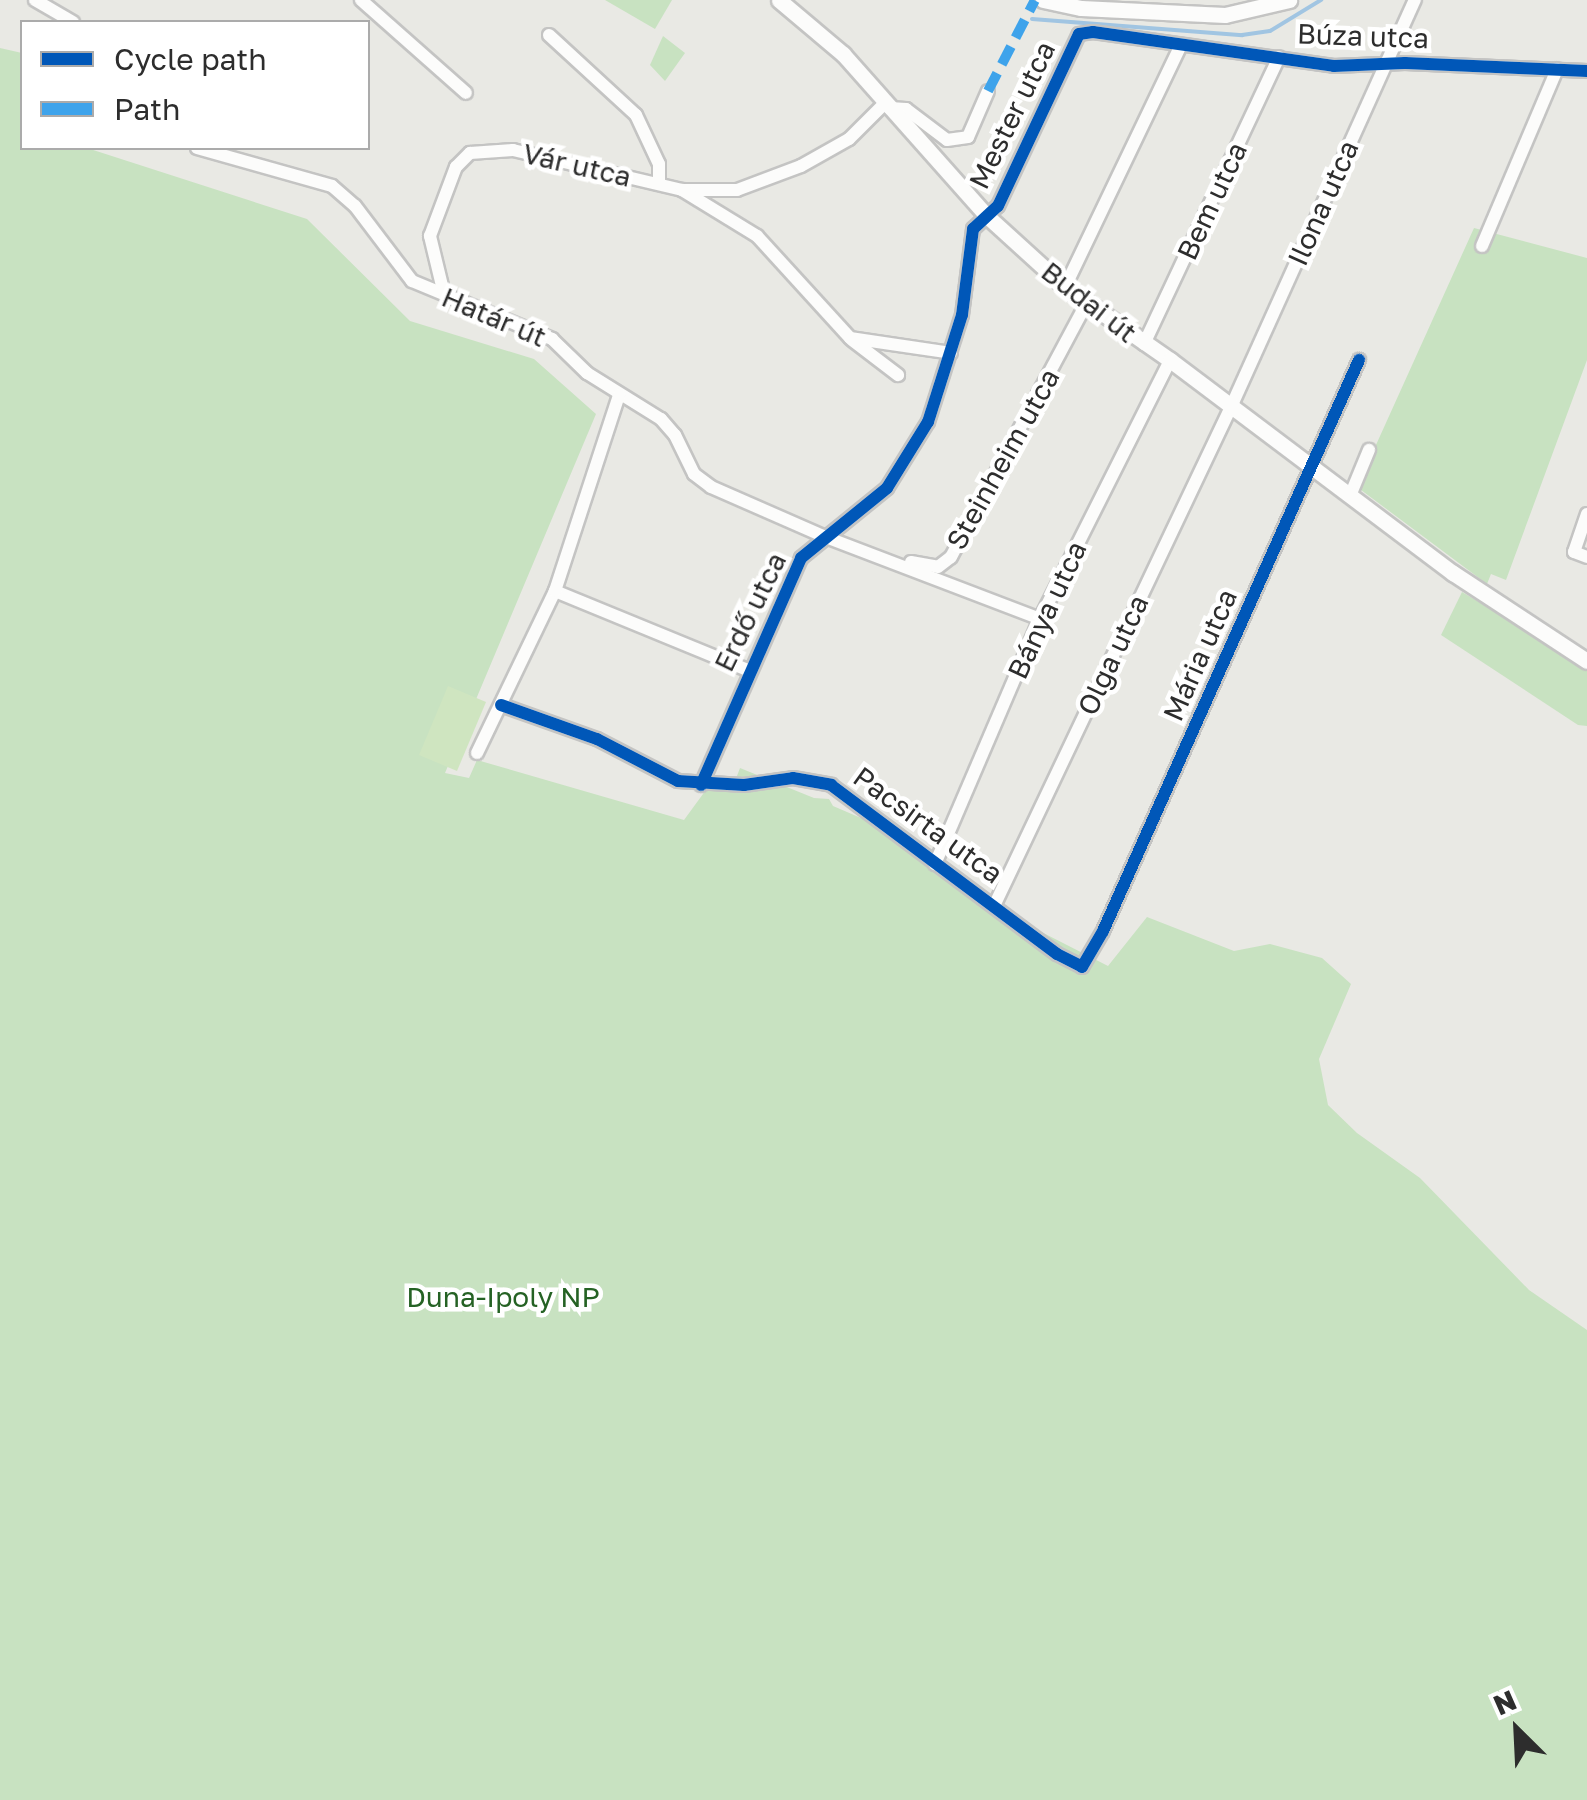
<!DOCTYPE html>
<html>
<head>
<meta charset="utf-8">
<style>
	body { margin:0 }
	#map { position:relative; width:1587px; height:1800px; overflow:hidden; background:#e9e9e4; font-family:"Golos Text",sans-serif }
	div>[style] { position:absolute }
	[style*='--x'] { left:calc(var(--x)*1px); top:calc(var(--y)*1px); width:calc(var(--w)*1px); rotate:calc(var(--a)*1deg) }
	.green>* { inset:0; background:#c8e2c1 }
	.pitch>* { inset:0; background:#cfe5c0 }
	.stream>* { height:4px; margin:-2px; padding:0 2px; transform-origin:2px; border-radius:2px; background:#a1c5e2 }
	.roads { filter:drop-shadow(2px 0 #c4c4c3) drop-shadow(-2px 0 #c4c4c3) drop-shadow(0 2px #c4c4c3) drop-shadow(0 -2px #c4c4c3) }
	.minor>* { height:12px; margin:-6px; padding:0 6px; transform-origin:6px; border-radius:6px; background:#fcfcfb }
	.tertiary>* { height:15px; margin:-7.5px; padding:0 7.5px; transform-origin:7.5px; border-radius:7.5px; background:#fcfcfb }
	.quiet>* { height:10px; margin-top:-5px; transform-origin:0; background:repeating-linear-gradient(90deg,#3ea3eb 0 20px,transparent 0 30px) }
	.cycleway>* { height:12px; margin:-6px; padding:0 6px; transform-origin:6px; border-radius:6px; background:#0057b8 }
	span { translate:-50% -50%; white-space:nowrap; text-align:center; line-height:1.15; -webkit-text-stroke:9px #fff; paint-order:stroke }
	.street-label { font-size:28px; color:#2d2d2d }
	.park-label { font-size:28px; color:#256224 }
	.legend { position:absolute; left:20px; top:20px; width:350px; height:130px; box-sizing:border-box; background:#fff; border:2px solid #ababab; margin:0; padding:12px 18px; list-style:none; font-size:30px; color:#2d2d2d }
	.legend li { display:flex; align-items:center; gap:20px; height:50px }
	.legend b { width:50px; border:2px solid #ababab }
	.north { position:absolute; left:1467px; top:1680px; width:100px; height:100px; -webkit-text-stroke:8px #fff; paint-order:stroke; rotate:336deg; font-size:28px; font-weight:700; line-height:40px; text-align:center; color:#2d2d2d }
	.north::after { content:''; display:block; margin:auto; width:35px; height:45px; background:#2d2d2d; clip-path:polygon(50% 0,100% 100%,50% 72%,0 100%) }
</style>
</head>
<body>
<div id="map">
	<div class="green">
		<div style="clip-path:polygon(605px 0,672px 0,655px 29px)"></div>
		<div style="clip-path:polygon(663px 36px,685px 53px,665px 81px,650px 65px)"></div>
		<div style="clip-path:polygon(0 48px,22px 53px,22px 148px,87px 148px,307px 219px,410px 321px,534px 359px,596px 414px,445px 773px,469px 778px,477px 760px,684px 820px,711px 783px,732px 789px,740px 768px,814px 798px,829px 799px,833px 806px,875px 824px,1008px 915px,1108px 966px,1147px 917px,1234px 951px,1270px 944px,1322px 958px,1351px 984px,1319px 1059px,1328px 1105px,1357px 1133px,1420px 1178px,1529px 1290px,1587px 1330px,1587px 1800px,0 1800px)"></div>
		<div style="clip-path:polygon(1474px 228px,1587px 258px,1587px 360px,1506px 580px,1491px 574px,1487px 584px,1357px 487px)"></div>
		<div style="clip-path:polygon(1462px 592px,1587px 665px,1587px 726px,1578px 725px,1441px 635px)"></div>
	</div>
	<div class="pitch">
		<div style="clip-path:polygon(448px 686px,486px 702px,457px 771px,419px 755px)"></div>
	</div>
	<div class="stream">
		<div style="--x:1032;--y:19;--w:211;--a:4.4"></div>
		<div style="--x:1242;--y:35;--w:28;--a:-8"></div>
		<div style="--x:1270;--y:31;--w:60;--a:-31.3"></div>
	</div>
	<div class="roads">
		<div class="minor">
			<div style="--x:35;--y:0;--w:44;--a:30.1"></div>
			<div style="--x:361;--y:0;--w:140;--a:41.5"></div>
			<div style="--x:549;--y:35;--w:118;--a:42.6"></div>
			<div style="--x:636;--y:115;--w:54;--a:64.9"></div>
			<div style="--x:659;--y:164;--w:19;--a:90"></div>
			<div style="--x:889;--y:108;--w:17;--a:3"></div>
			<div style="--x:906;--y:109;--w:51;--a:37.1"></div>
			<div style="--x:947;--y:140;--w:21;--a:-8"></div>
			<div style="--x:968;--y:137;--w:50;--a:-66.5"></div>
			<div style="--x:197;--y:148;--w:140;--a:15.7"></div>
			<div style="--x:332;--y:186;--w:30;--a:41"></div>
			<div style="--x:355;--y:206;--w:94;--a:52.8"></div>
			<div style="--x:412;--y:281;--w:152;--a:22.5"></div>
			<div style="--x:552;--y:339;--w:49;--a:44.2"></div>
			<div style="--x:587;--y:373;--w:87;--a:31.9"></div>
			<div style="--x:661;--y:419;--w:21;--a:49"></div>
			<div style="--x:675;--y:435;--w:43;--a:64"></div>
			<div style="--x:694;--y:474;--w:21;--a:37"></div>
			<div style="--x:711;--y:487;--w:122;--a:23.6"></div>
			<div style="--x:823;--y:536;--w:232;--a:20.9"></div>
			<div style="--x:682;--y:190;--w:55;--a:0"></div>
			<div style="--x:737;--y:190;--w:68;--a:-20.6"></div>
			<div style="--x:801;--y:166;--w:55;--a:-29.4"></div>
			<div style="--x:849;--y:139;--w:51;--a:-45"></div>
			<div style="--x:1482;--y:246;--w:192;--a:-67"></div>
			<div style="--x:1065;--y:287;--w:266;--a:-64.4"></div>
			<div style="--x:444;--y:294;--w:60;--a:-103.6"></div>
			<div style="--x:430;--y:236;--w:74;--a:-69.4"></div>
			<div style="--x:456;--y:167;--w:20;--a:-45"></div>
			<div style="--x:470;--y:153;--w:43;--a:-4"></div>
			<div style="--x:513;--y:150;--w:174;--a:13.3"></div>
			<div style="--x:682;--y:190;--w:88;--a:31.5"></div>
			<div style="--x:757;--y:236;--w:138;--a:47.6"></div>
			<div style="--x:850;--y:338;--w:102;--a:8.4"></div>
			<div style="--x:852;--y:340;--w:58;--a:37.3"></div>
			<div style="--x:1144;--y:344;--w:317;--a:-64.8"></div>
			<div style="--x:1350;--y:496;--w:50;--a:-67.6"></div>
			<div style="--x:1587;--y:514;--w:40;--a:108.9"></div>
			<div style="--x:1574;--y:552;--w:14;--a:21"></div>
			<div style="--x:911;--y:562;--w:27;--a:10"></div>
			<div style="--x:938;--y:567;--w:16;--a:-38"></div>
			<div style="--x:951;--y:557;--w:289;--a:-61.9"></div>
			<div style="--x:555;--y:591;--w:209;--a:22.3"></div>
			<div style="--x:501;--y:705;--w:102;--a:19.5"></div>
			<div style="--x:597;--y:739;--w:91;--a:27.4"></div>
			<div style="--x:678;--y:781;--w:66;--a:3.5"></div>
			<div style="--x:744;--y:785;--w:49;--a:-8.1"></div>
			<div style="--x:793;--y:778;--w:39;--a:10"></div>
			<div style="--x:831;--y:785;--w:282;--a:36.8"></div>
			<div style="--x:1057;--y:954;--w:28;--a:27"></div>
			<div style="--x:1082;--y:967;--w:42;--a:-59.7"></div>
			<div style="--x:1103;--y:931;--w:626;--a:-65.85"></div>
			<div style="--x:477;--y:753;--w:180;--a:-64.3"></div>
			<div style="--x:555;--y:591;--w:206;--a:-71.9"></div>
			<div style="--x:701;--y:785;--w:248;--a:-66.2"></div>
			<div style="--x:801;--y:558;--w:111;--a:-39.1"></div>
			<div style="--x:887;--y:488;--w:78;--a:-58.2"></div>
			<div style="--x:928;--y:422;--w:112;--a:-72.4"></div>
			<div style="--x:962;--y:315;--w:87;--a:-82.7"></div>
			<div style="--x:973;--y:229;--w:34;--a:-43"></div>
			<div style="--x:998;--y:206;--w:190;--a:-64.8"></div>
			<div style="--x:1079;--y:34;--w:14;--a:-8"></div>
			<div style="--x:1093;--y:32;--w:243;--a:8"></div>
			<div style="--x:1334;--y:66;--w:71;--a:-2.4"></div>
			<div style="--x:1405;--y:63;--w:182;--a:2.5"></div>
			<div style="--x:935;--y:864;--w:267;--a:-66.8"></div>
			<div style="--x:1040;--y:619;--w:290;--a:-63.3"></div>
			<div style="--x:995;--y:904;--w:550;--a:-64.6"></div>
			<div style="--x:1231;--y:407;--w:447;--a:-65.7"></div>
		</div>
		<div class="tertiary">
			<div style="--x:779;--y:0;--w:84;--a:40.2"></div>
			<div style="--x:843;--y:54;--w:217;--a:48.4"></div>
			<div style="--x:987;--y:216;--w:105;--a:42.3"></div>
			<div style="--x:1065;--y:287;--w:128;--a:34.8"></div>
			<div style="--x:1170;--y:360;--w:354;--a:37"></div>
			<div style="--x:1453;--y:573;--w:160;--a:33.3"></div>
			<div style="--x:1043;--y:0;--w:39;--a:12"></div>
			<div style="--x:1081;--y:8;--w:144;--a:2.8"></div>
			<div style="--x:1225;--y:15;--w:66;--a:-13.2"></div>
		</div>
	</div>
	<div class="quiet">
		<div style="--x:988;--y:91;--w:102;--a:-62.7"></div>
	</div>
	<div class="cycleway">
		<div style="--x:501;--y:705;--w:102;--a:19.5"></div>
		<div style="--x:597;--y:739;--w:91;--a:27.4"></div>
		<div style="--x:678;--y:781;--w:66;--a:3.5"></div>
		<div style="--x:744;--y:785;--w:49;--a:-8.1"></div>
		<div style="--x:793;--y:778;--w:39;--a:10"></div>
		<div style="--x:831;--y:785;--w:282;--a:36.8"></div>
		<div style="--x:1057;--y:954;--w:28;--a:27"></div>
		<div style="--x:1082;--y:967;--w:42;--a:-59.7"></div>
		<div style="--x:1103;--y:931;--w:626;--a:-65.85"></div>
		<div style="--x:701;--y:785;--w:248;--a:-66.2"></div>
		<div style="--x:801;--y:558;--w:111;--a:-39.1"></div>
		<div style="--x:887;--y:488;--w:78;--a:-58.2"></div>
		<div style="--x:928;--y:422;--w:112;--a:-72.4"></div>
		<div style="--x:962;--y:315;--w:87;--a:-82.7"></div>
		<div style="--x:973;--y:229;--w:34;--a:-43"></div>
		<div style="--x:998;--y:206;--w:190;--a:-64.8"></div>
		<div style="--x:1079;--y:34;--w:14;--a:-8"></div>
		<div style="--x:1093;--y:32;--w:243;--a:8"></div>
		<div style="--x:1334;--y:66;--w:71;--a:-2.4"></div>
		<div style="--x:1405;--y:63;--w:182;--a:2.5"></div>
	</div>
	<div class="street-label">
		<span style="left:1363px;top:36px;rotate:2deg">Búza utca</span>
		<span style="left:1012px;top:115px;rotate:-64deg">Mester utca</span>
		<span style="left:577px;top:165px;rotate:13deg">Vár utca</span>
		<span style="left:1212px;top:201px;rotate:-65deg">Bem utca</span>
		<span style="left:1323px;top:203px;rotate:-66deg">Ilona utca</span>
		<span style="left:1089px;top:302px;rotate:38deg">Budai út</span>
		<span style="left:494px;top:317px;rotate:23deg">Határ út</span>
		<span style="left:1003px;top:459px;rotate:-61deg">Steinheim utca</span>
		<span style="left:1047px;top:610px;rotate:-65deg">Bánya utca</span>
		<span style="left:750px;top:612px;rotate:-64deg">Erdő utca</span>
		<span style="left:1113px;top:655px;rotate:-65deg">Olga utca</span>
		<span style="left:1200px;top:655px;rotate:-66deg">Mária utca</span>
		<span style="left:928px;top:825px;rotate:36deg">Pacsirta utca</span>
	</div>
	<div class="park-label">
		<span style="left:503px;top:1297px">Duna-Ipoly NP</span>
	</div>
	<ul class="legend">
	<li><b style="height:12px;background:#0057b8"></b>Cycle path</li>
	<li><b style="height:12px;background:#3ea3eb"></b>Path</li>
	</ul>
	<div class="north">N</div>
</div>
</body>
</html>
